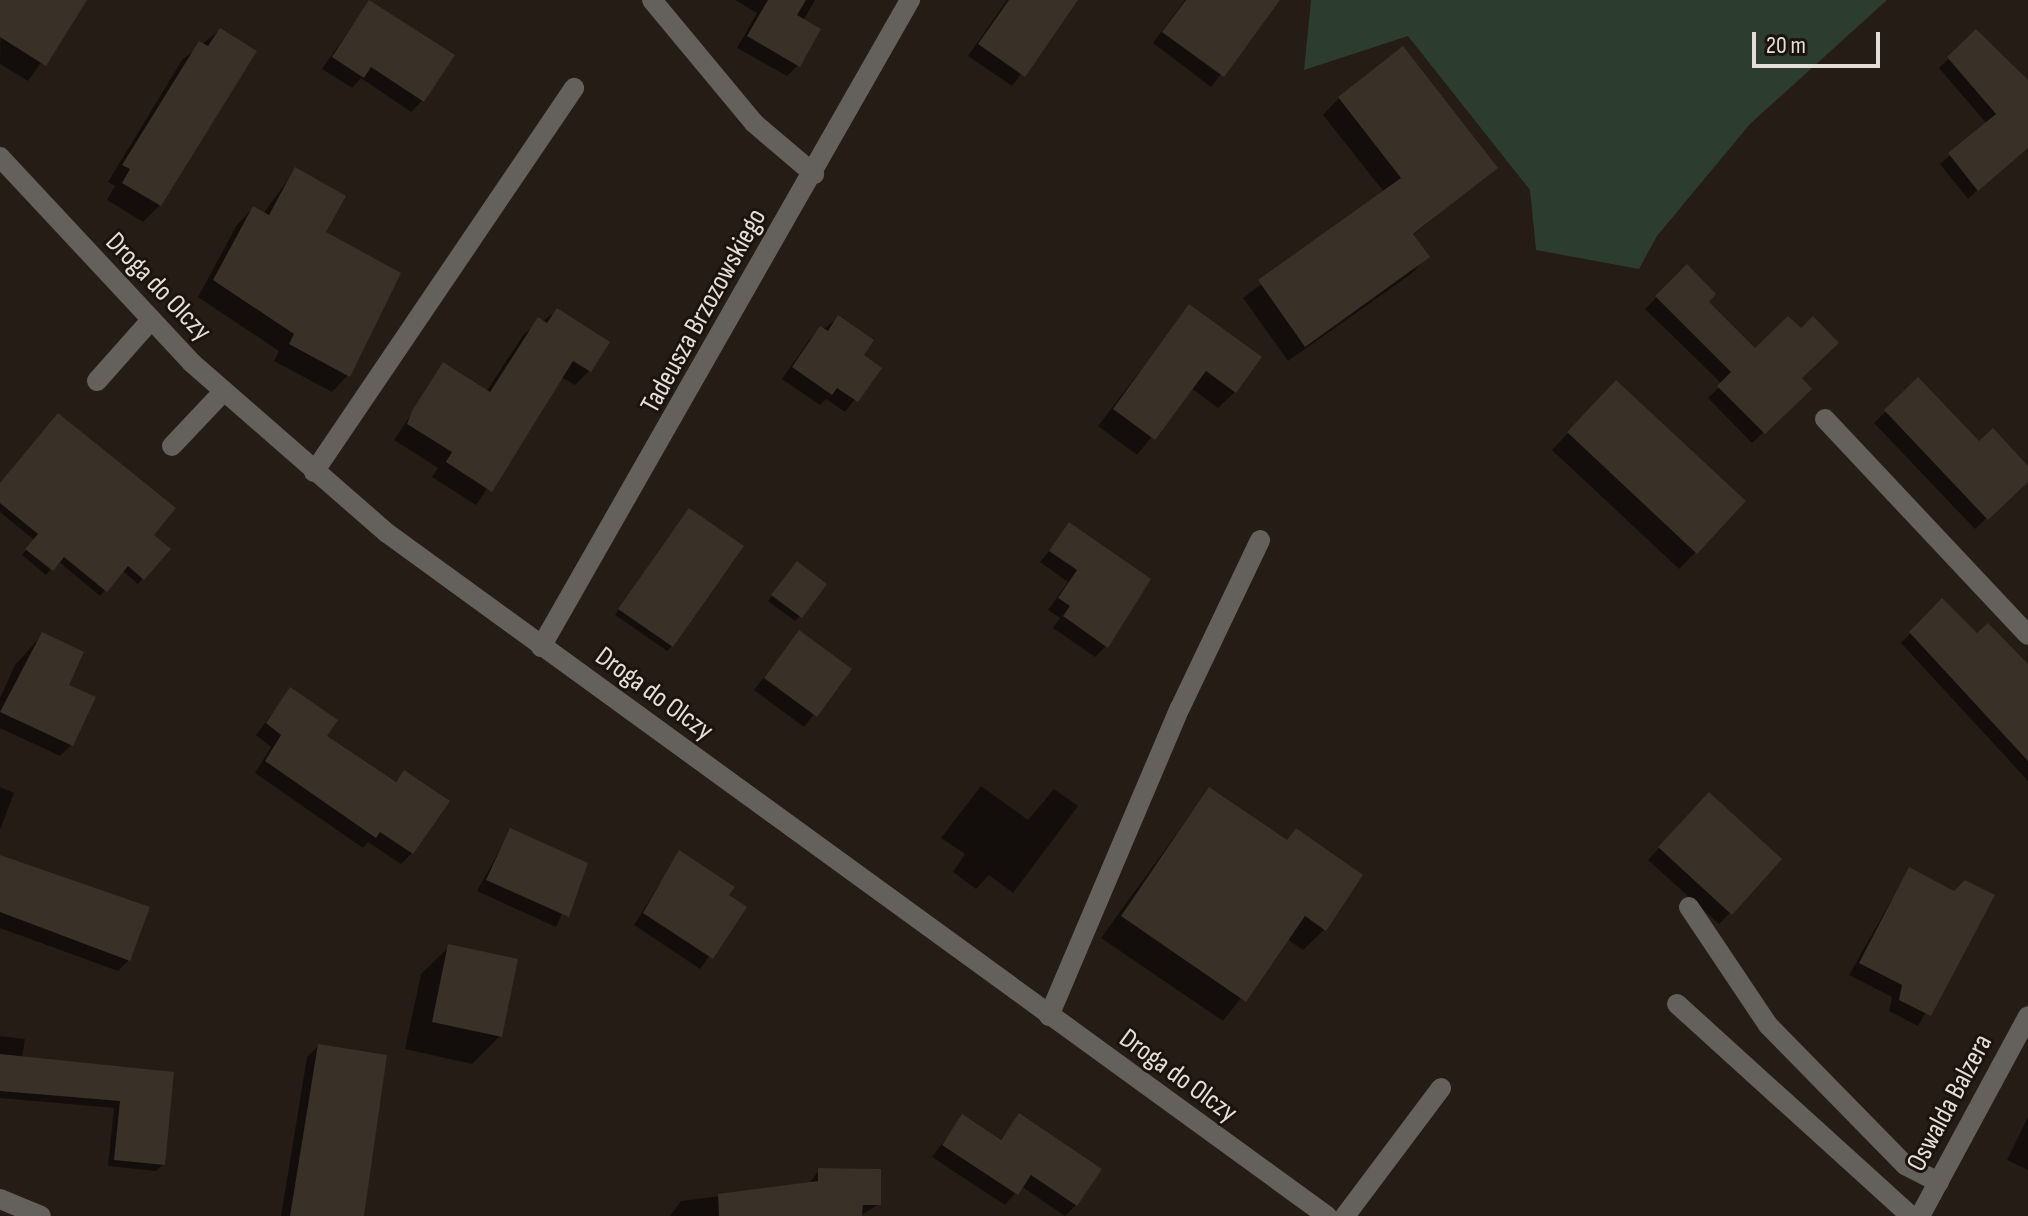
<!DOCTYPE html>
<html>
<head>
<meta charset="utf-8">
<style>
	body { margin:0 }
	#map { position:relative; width:2028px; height:1216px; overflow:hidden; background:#251c15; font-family:"Sofia Sans Condensed",sans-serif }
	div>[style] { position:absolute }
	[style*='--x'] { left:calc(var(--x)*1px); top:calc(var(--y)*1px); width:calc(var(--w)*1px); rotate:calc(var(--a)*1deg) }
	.green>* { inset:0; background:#2c3c2e }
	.shadow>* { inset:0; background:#0007 }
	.building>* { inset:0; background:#393028 }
	.service>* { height:20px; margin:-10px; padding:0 10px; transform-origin:10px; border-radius:10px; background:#64605c }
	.minor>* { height:20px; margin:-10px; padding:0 10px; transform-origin:10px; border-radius:10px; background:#64605c }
	.tertiary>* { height:20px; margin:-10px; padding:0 10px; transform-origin:10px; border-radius:10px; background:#64605c }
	span { translate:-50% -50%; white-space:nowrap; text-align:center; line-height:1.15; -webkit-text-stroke:6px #1b130c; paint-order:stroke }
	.street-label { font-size:28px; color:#e4ded9 }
	.scale { position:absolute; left:1752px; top:32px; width:128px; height:36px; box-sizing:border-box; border:4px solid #e4ded9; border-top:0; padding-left:10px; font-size:24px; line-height:28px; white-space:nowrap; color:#e4ded9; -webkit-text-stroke:6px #1b130c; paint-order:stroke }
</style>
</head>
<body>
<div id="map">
	<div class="green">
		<div style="clip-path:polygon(1311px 0,1887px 0,1750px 124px,1657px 236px,1639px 269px,1536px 250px,1530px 190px,1408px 36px,1304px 70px)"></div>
	</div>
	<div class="shadow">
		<div style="clip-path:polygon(1px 0,84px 0,28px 81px,0 64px)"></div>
		<div style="clip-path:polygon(735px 0,815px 0,803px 21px,798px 65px,787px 76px,737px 48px,757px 13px)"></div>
		<div style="clip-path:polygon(1007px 0,1076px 0,1012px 86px,968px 56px)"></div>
		<div style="clip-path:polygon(1185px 0,1278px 0,1211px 87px,1153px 43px)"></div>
		<div style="clip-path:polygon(370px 1px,422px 101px,411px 112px,361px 78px,352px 88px,322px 69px)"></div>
		<div style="clip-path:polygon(220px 30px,160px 205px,143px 222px,107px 200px,115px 186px,108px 182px,182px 60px)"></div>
		<div style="clip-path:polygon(1976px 31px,2028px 86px,2028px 143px,1968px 199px,1940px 164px,1987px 124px,1939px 68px)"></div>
		<div style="clip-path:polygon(1339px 98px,1495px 168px,1412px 236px,1427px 257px,1411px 274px,1288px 361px,1243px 298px,1384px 192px,1323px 115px)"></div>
		<div style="clip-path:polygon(295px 170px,324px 233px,348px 375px,332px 392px,274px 361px,279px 351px,198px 297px,237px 225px,253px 208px,263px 214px)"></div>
		<div style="clip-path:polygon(1687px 267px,1706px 302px,1755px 351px,1801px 331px,1800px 378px,1809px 389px,1752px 443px,1708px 398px,1722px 384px,1645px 309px)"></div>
		<div style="clip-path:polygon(1189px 307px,1235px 392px,1218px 408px,1191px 388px,1137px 455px,1098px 426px)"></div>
		<div style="clip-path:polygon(557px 311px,589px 371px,575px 385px,561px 377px,476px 505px,432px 477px,438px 468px,394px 440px,444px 365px,486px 392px,524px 334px)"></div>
		<div style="clip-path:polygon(838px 318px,861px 356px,879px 368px,845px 412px,826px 399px,820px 405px,782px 379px,810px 339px)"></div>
		<div style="clip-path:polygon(1918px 380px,1978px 444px,2028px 468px,2028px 479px,1975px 529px,1874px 423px)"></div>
		<div style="clip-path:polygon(1600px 399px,1696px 552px,1679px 569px,1552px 450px)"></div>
		<div style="clip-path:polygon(0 485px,151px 535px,168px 549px,138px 584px,122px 570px,100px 596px,58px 561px,46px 575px,22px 555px,34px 540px,0 512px)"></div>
		<div style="clip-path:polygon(684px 516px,672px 646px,667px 651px,615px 615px)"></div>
		<div style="clip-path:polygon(1070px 525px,1106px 646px,1095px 657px,1053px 628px,1060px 618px,1048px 610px,1068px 582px,1040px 562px)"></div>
		<div style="clip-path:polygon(792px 569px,800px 616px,795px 621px,768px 601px)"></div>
		<div style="clip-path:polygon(1942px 601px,2028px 683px,2028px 781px,1901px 643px)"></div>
		<div style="clip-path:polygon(799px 632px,849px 670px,804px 727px,754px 690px)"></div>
		<div style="clip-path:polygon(42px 635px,66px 686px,71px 745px,60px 756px,0 728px,0 698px,15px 665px)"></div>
		<div style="clip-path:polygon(290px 690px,324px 736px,394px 783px,404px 773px,412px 853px,401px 864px,368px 842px,363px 848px,255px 773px,271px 747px,256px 735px)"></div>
		<div style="clip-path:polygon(981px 786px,1028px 820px,1054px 789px,1078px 806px,1013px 893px,989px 875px,976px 889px,953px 872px,965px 854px,941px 838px)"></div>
		<div style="clip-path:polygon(0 787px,14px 793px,0 830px)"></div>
		<div style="clip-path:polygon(1209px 789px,1286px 841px,1296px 831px,1361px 875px,1323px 931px,1298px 909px,1323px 931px,1303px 950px,1287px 939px,1223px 1021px,1101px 938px)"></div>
		<div style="clip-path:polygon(1698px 805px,1730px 913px,1719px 924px,1648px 860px)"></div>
		<div style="clip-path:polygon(511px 830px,585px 864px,556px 927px,477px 891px)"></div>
		<div style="clip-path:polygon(679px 853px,744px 908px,700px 969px,634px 925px)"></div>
		<div style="clip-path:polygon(0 857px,129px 960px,118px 971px,0 928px)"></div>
		<div style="clip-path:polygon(1909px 869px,1955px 893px,1992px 896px,1918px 1026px,1889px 1011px,1892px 997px,1849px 975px)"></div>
		<div style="clip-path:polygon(449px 947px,500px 1036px,472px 1064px,405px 1049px,421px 974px)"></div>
		<div style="clip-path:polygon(0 1036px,25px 1039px,22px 1058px,172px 1074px,164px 1164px,156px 1171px,108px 1166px,114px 1108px,0 1098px)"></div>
		<div style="clip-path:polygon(318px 1046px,361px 1216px,281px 1216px,307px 1057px)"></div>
		<div style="clip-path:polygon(1020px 1115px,1076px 1205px,1065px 1216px,1021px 1186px,1005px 1205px,932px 1157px,962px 1117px,999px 1141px)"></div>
		<div style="clip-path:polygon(2028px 1117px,2028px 1170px,2007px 1160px)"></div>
		<div style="clip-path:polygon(819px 1170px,879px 1204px,860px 1216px,670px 1216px,681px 1201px,808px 1185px)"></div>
	</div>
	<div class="building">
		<div style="clip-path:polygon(0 0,87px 0,46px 66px,0 37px)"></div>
		<div style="clip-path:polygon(369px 0,455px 55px,424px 102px,371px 67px,364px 78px,332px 57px)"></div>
		<div style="clip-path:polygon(768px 0,806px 0,797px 15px,821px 29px,800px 67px,747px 36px)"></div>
		<div style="clip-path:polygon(1009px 0,1078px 0,1025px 77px,978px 44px)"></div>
		<div style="clip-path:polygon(1186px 0,1280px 0,1224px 77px,1162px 32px)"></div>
		<div style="clip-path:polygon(220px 28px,257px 51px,161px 206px,122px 183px,130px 169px,122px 165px,199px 41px,208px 46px)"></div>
		<div style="clip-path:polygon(1976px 29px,2028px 80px,2028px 148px,1978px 191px,1948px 153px,1996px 114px,1947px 57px)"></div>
		<div style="clip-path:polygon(1403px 46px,1498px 168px,1413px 234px,1430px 257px,1305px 347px,1258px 280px,1401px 178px,1338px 97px)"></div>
		<div style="clip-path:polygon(295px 167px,346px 196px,326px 232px,401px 273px,350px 377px,289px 344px,294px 334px,213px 280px,253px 206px,269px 215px)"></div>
		<div style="clip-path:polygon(1687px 264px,1716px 294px,1709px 302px,1755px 348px,1788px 316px,1801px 328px,1813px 316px,1839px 343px,1802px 378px,1812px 389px,1765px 434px,1717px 386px,1731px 372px,1655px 296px)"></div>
		<div style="clip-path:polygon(1189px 304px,1262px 357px,1236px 393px,1206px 371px,1155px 440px,1113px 409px)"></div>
		<div style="clip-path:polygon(557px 308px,610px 342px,591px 372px,573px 361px,492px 492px,446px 462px,452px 452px,407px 424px,412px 411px,443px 362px,490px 392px,538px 317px,547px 323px)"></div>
		<div style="clip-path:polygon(838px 315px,874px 340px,864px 355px,882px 368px,858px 402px,837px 388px,832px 395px,792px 367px,820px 326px,828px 331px)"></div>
		<div style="clip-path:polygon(1918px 377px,1979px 441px,1993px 428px,2028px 466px,2028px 482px,1988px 520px,1884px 410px)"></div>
		<div style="clip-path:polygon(1616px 380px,1746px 501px,1697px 554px,1567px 432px)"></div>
		<div style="clip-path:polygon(58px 413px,176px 508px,154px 535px,171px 549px,144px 580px,128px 566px,107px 592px,64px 557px,53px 571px,25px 549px,38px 534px,0 503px,0 483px)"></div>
		<div style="clip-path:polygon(689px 508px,744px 546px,673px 647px,618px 609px)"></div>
		<div style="clip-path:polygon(1069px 522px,1151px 579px,1108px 648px,1063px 616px,1070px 606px,1058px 598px,1077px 570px,1049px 551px)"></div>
		<div style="clip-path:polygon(797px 561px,827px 584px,802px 618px,771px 595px)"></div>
		<div style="clip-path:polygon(1942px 598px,1977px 633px,1988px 623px,2028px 664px,2028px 761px,1909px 632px)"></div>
		<div style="clip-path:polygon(799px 630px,852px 669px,817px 717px,764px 678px)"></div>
		<div style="clip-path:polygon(42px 632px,84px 652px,69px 685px,96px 697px,73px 746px,0 712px)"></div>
		<div style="clip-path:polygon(290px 687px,338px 720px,327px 736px,396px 782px,404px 770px,450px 801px,413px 854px,380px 832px,376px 838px,265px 761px,281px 735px,266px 723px)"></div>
		<div style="clip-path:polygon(1209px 787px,1287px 840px,1296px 828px,1363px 875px,1326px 931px,1305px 916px,1246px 1002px,1121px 916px)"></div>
		<div style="clip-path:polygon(1709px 792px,1782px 859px,1732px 915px,1658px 847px)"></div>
		<div style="clip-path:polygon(510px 828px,588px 863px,569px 917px,486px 880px)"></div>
		<div style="clip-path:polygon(679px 850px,735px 887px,729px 895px,747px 907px,713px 959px,643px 913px)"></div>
		<div style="clip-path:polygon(0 855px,150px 907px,130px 961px,0 912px)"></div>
		<div style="clip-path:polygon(1909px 867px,1954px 891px,1965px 880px,1995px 895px,1931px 1016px,1899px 1000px,1902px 985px,1859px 963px)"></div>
		<div style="clip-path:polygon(448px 944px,518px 959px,502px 1037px,432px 1022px)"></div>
		<div style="clip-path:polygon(318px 1044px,387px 1055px,364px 1216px,290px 1216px)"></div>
		<div style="clip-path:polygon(0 1054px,174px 1072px,165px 1165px,114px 1160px,120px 1101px,0 1091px)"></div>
		<div style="clip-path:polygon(1019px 1113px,1102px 1169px,1077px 1206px,1031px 1175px,1018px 1195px,942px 1145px,962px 1114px,1001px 1140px)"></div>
		<div style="clip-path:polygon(818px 1168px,881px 1169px,881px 1205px,863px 1205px,862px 1216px,719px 1216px,718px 1194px,818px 1181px)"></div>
	</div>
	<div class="service">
		<div style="--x:652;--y:0;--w:160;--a:50.3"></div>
		<div style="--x:754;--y:123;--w:79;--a:40.4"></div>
		<div style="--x:97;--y:381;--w:80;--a:-48.5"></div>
		<div style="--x:1825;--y:419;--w:296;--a:46.8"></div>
		<div style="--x:172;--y:446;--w:74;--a:-46.6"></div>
		<div style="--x:314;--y:472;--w:464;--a:-55.9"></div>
		<div style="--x:1689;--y:907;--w:142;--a:56.2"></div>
		<div style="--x:1768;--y:1025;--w:196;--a:45.6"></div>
		<div style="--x:1905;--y:1165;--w:38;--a:27"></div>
		<div style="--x:1677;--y:1004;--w:316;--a:42.2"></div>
		<div style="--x:1049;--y:1016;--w:335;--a:-67"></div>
		<div style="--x:1180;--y:708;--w:186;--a:-64.5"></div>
		<div style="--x:1345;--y:1216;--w:160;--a:-53.1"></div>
	</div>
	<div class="minor">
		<div style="--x:541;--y:647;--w:745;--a:-60.3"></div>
		<div style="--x:0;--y:1199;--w:44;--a:22.5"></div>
	</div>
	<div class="tertiary">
		<div style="--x:0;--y:157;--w:282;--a:47"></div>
		<div style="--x:192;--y:363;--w:259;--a:41.1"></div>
		<div style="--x:387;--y:533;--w:1162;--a:36"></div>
		<div style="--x:1920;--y:1216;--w:227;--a:-61.6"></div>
	</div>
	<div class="street-label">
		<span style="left:158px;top:287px;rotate:46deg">Droga do Olczy</span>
		<span style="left:704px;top:311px;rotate:-61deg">Tadeusza Brzozowskiego</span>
		<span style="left:654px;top:694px;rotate:36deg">Droga do Olczy</span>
		<span style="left:1178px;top:1076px;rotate:36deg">Droga do Olczy</span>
		<span style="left:1950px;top:1103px;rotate:-62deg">Oswalda Balzera</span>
	</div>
	<div class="scale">20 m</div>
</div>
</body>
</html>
